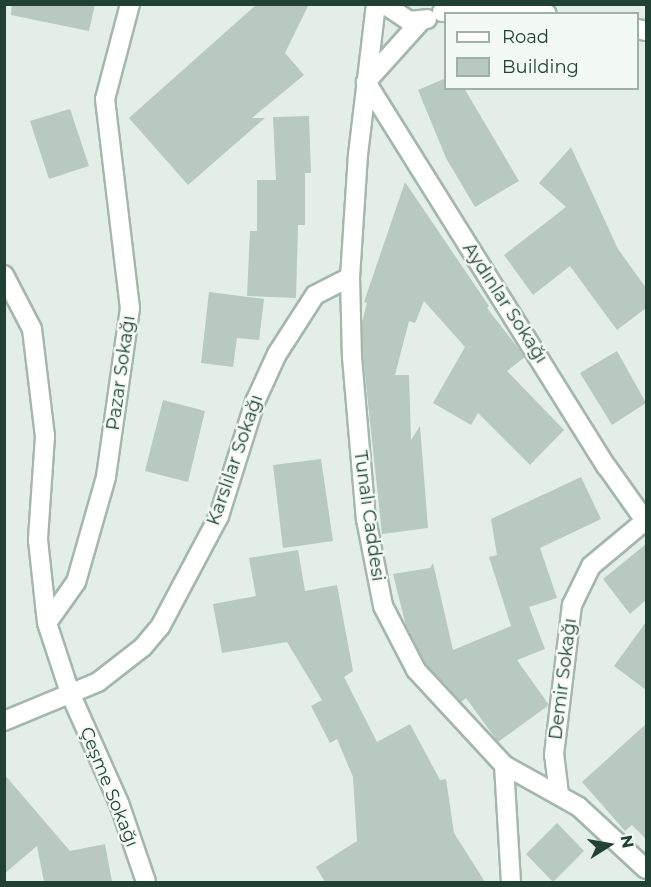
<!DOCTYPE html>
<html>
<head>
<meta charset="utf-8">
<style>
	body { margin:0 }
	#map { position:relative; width:651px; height:887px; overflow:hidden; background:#e2eee7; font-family:Montserrat,sans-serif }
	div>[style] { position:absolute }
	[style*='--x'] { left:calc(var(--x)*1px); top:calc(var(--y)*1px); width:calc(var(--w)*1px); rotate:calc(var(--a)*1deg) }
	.building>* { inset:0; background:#b7c9c0 }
	.roads { filter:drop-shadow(2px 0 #a4b7ae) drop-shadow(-2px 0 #a4b7ae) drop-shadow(0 2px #a4b7ae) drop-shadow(0 -2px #a4b7ae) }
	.street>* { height:18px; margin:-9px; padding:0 9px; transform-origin:9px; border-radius:9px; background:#fff }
	.secondary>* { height:18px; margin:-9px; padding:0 9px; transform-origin:9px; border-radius:9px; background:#fff }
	span { translate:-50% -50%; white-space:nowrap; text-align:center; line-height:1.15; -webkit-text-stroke:4.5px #f3faf6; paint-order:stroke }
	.street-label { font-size:18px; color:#214134 }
	.frame { position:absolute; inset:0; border:6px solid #214134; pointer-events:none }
	.legend { position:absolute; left:444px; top:12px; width:195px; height:78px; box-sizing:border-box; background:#f3faf6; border:2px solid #9fb0a8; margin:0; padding:8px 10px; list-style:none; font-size:18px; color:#214134 }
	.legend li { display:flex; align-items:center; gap:12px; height:30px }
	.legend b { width:30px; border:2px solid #9fb0a8 }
	.north { position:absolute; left:579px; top:815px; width:60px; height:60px; -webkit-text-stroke:4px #f3faf6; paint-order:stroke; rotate:79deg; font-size:16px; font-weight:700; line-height:24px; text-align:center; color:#214134 }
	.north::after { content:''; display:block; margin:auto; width:21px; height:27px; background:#214134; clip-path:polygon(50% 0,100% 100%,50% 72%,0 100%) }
</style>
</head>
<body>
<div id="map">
	<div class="building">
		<div style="clip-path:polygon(12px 4px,95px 4px,89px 31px,11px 15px)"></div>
		<div style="clip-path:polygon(257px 4px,309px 4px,285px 53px,304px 75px,252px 118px,265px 118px,188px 185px,129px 118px)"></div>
		<div style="clip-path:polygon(446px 78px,446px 88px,464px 88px,519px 181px,475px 207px,446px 158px,418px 90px)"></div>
		<div style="clip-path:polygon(70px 109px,89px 166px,49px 179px,30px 121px)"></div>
		<div style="clip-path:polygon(309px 116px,311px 173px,305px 173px,305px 225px,298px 225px,296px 298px,247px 296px,250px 231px,257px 231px,257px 180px,276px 180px,273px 117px)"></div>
		<div style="clip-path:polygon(571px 147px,618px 249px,646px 288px,646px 308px,617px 330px,570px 266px,533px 295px,504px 255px,566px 207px,539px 183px)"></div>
		<div style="clip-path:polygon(405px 182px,489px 306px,487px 308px,525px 357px,507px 371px,564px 430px,530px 465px,478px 413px,471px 425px,433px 403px,465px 347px,424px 301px,415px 323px,409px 321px,395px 375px,409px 375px,411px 440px,420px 426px,428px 528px,382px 534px,363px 356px,362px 322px,367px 303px,364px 302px)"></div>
		<div style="clip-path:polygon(209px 292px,264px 299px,259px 340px,237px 338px,233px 367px,201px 363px)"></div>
		<div style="clip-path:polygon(617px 351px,646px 403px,612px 425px,580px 373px)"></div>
		<div style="clip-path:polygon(163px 400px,205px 411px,188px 482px,145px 471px)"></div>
		<div style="clip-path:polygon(321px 459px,333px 541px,283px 548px,273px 465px)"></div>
		<div style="clip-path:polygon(581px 477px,601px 519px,540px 548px,557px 598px,529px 607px,545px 649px,517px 660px,549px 705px,498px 742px,466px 698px,461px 702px,425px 663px,406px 626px,393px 574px,430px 568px,433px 563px,453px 650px,511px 626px,489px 557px,497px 555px,491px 519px)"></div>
		<div style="clip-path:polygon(646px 544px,646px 600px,630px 614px,603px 579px)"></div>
		<div style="clip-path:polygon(298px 550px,305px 591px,337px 585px,353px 671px,344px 677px,377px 742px,410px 724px,440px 780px,446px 779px,454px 833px,485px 882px,325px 882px,316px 867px,357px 841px,353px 777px,337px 739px,330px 743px,311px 706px,322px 700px,287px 642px,222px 653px,213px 604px,256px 596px,249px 558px)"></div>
		<div style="clip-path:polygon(646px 622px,646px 690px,614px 666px)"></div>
		<div style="clip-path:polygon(646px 724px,646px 839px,632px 825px,625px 831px,582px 782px)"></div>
		<div style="clip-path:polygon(4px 774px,70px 851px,105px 844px,112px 882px,44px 882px,37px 846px,4px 874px)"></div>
		<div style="clip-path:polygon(557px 823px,584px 851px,553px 882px,526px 854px)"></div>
	</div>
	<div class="roads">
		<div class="street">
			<div style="--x:130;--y:4;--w:98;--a:104.7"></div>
			<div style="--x:105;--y:99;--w:210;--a:83.2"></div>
			<div style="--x:130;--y:308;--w:171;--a:98.1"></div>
			<div style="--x:106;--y:477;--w:109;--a:105.9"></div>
			<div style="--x:76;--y:582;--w:50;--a:125.3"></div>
			<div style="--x:47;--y:623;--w:74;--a:71.8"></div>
			<div style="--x:70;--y:693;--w:120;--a:66"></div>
			<div style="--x:119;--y:803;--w:83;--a:71.1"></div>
			<div style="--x:366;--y:82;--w:454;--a:58"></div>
			<div style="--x:607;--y:467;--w:67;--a:54.7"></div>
			<div style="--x:4;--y:275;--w:61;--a:62.6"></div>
			<div style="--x:32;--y:329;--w:108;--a:83.1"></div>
			<div style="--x:45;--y:436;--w:104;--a:93.9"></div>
			<div style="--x:38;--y:540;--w:83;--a:83.8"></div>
			<div style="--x:4;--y:721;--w:102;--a:-22.5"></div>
			<div style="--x:98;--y:682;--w:57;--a:-37.9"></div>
			<div style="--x:143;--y:647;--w:26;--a:-50"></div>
			<div style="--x:160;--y:627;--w:126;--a:-62"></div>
			<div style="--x:219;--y:516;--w:120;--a:-72.5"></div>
			<div style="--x:255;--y:402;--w:53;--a:-65.4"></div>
			<div style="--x:277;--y:354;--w:70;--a:-57.2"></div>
			<div style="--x:315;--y:295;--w:39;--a:-27"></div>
			<div style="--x:504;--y:765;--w:117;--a:86.6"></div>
			<div style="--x:559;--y:794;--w:39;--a:-97"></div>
			<div style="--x:554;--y:755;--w:151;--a:-83.2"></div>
			<div style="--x:572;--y:605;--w:43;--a:-64"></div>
			<div style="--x:591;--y:566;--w:72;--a:-39.9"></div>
		</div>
		<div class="secondary">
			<div style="--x:376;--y:4;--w:151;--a:96.8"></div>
			<div style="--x:358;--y:154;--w:123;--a:93.7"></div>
			<div style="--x:350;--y:277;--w:80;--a:88.6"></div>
			<div style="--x:352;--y:357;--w:163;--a:85.1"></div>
			<div style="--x:366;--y:519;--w:89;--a:78.9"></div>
			<div style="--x:383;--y:606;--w:72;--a:62.7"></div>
			<div style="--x:416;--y:670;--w:129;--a:47.2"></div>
			<div style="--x:504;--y:765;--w:86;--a:29.2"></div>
			<div style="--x:579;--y:807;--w:91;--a:42.8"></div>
			<div style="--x:384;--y:4;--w:30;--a:34"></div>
			<div style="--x:409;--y:21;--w:18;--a:-6"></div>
			<div style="--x:442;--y:12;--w:69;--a:-3.3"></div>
			<div style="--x:511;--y:8;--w:36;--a:9"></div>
			<div style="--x:638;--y:29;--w:8;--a:14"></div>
			<div style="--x:366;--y:82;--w:81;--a:-48"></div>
		</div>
	</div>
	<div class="street-label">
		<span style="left:505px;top:303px;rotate:57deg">Aydınlar Sokağı</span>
		<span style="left:121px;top:373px;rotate:-82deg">Pazar Sokağı</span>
		<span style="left:235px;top:460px;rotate:-71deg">Karslılar Sokağı</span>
		<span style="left:369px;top:516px;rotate:82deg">Tunalı Caddesi</span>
		<span style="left:563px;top:679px;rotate:-83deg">Demir Sokağı</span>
		<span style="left:109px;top:787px;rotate:68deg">Çeşme Sokağı</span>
	</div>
	<div class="frame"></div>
	<ul class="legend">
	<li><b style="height:8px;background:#fff"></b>Road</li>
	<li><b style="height:16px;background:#b7c9c0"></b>Building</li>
	</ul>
	<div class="north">N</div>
</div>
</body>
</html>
